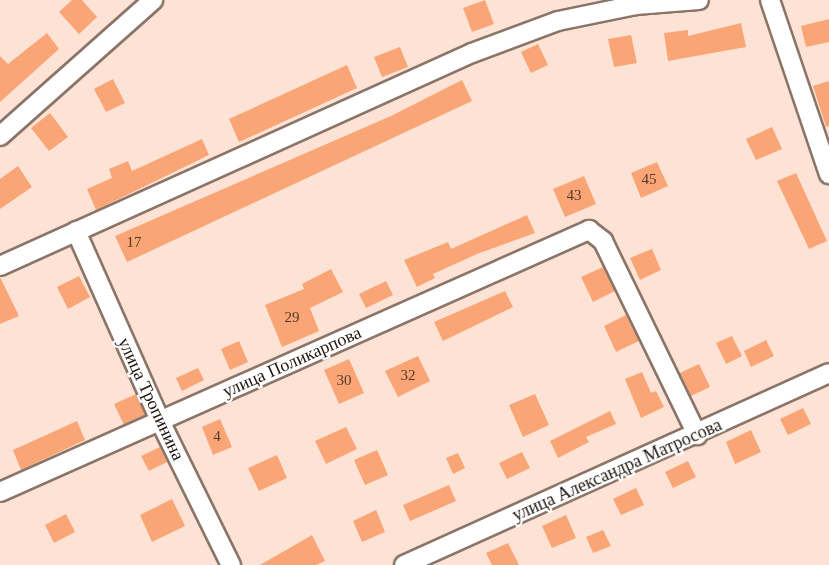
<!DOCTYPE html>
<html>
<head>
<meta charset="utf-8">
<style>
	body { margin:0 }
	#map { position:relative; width:829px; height:565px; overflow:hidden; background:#fde3d5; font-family:Georgia,serif }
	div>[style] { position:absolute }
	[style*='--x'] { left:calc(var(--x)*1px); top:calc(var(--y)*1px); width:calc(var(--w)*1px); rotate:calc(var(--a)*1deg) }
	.building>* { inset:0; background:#faa575 }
	.roads { filter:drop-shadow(2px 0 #8b7468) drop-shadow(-2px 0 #8b7468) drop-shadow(0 2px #8b7468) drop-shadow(0 -2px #8b7468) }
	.minor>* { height:18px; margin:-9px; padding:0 9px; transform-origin:9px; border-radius:9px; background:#fff }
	span { translate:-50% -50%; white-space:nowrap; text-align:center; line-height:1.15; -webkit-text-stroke:4.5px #fff; paint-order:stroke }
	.number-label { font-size:15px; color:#553a2a }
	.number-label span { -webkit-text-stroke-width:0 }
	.street-label { font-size:18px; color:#1e1611 }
</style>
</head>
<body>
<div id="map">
	<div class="building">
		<div style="clip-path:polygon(72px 0,82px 0,97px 17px,79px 34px,59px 12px)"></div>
		<div style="clip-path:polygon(485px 0,494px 24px,472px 32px,463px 8px)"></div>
		<div style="clip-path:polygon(829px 19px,829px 42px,806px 47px,801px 26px)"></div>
		<div style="clip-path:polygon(741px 23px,746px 47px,668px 61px,664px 33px,688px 30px,688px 36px)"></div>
		<div style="clip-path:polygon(47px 33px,59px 49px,0 102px,0 56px,8px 64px)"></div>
		<div style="clip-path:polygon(631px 35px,637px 63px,614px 67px,608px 39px)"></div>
		<div style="clip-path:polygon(538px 44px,548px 65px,531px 73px,521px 52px)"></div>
		<div style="clip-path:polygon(400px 47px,408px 67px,382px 77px,374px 57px)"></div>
		<div style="clip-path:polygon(347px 65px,357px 88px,239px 142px,229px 119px)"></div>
		<div style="clip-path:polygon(113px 79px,125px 103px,106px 112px,94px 89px)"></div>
		<div style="clip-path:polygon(462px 80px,472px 101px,127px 262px,115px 236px,391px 116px)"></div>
		<div style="clip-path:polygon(829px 81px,829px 126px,826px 127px,813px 86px)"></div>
		<div style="clip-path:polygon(50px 113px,68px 137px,49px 151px,31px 128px)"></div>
		<div style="clip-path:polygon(772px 127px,782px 149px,756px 160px,746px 139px)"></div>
		<div style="clip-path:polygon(202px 139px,209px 155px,96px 210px,87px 189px,112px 178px,109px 169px,128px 161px,132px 171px)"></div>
		<div style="clip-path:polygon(657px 162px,668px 186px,641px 198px,631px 173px)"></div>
		<div style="clip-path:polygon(18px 166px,32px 187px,0 209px,0 179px)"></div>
		<div style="clip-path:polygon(796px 173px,827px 241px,809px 249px,777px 181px)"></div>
		<div style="clip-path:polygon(584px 176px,596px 204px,565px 217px,553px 189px)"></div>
		<div style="clip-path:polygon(527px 215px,535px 233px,477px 254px,433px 274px,435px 278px,417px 287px,404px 260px,448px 242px,451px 249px)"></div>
		<div style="clip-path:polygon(652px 249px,661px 270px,640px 280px,630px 258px)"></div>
		<div style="clip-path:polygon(603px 267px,615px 291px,593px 302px,581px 277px)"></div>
		<div style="clip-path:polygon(331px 269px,343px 292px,310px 308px,319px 331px,282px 347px,265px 305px,304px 289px,302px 284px)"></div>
		<div style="clip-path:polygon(79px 276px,90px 297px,68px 309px,57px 287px)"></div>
		<div style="clip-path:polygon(0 277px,19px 316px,0 324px)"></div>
		<div style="clip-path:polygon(386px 281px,393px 295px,366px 308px,359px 294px)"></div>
		<div style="clip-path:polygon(505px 291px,513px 307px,443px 341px,434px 322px)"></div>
		<div style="clip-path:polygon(626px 315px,639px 341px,616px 352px,604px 326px)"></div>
		<div style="clip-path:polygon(732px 336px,742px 356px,726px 364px,716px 343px)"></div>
		<div style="clip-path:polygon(766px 340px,774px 356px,751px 367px,744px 351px)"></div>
		<div style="clip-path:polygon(239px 341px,248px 362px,230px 370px,221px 349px)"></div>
		<div style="clip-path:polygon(418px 356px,430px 381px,398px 397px,385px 371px)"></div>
		<div style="clip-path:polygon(349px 359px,364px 393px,339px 404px,324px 370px)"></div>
		<div style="clip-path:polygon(699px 364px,710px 387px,691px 396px,680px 373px)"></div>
		<div style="clip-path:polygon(198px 368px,204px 380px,182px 391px,176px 378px)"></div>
		<div style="clip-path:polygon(642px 372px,651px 393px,656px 391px,664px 407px,641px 418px,625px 379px)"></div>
		<div style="clip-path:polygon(136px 394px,145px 415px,124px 425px,114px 404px)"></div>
		<div style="clip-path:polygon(535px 394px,549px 425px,523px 437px,509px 405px)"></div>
		<div style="clip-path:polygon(803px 408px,811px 424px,788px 435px,780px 419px)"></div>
		<div style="clip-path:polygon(610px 411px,616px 424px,586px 437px,589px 442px,558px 458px,550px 441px)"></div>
		<div style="clip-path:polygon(220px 419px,232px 447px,213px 455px,202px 427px)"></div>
		<div style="clip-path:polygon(77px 421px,85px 440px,21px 470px,13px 450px)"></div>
		<div style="clip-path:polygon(346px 427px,357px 449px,326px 464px,315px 441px)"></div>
		<div style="clip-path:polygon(751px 430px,761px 452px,735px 464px,726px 442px)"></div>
		<div style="clip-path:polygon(160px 447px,167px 462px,149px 471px,141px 456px)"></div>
		<div style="clip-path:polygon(377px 450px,388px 475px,365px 485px,354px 460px)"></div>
		<div style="clip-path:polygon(522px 452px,530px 468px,507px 479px,499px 463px)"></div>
		<div style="clip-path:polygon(458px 453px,465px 468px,453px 474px,446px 458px)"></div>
		<div style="clip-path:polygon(277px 455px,287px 478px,259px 491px,248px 468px)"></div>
		<div style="clip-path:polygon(688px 461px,696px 477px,673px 488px,665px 472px)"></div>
		<div style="clip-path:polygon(449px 485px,456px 501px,410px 521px,403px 505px)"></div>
		<div style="clip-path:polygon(636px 488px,644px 505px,621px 515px,613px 499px)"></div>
		<div style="clip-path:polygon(172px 499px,185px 526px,152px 542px,140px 515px)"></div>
		<div style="clip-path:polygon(376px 510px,385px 532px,362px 542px,353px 521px)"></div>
		<div style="clip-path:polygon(66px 514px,75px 532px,54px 543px,45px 525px)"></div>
		<div style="clip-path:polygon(566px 515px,576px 538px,552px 548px,542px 526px)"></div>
		<div style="clip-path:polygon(603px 530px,611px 546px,593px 553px,586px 537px)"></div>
		<div style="clip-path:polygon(312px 535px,325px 561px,316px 565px,260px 565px)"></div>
		<div style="clip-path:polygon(508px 543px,519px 565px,492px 565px,486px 553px)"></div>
	</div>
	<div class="roads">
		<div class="minor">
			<div style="--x:633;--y:0;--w:6;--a:59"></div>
			<div style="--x:636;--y:5;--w:63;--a:-4.5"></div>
			<div style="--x:770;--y:0;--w:184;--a:71.3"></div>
			<div style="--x:0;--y:136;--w:205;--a:-41.6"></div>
			<div style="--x:76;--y:231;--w:208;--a:66.1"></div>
			<div style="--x:160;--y:421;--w:161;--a:63.8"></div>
			<div style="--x:0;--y:266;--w:518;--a:-24.29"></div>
			<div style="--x:472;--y:53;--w:92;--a:-20.4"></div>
			<div style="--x:558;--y:21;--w:80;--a:-11.6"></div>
			<div style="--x:0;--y:492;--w:645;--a:-23.98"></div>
			<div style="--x:589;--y:230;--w:18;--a:38"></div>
			<div style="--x:603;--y:241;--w:216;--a:64.1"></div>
			<div style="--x:404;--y:565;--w:466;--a:-24.3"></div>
		</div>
	</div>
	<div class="number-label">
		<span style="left:649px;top:180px">45</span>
		<span style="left:574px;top:196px">43</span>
		<span style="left:134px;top:243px">17</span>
		<span style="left:292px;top:318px">29</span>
		<span style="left:408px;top:376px">32</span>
		<span style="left:344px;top:381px">30</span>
		<span style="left:217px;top:437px">4</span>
	</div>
	<div class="street-label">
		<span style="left:292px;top:362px;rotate:-24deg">улица Поликарпова</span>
		<span style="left:151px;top:399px;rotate:65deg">улица Тропинина</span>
		<span style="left:617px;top:470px;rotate:-24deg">улица Александра Матросова</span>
	</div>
</div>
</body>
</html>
